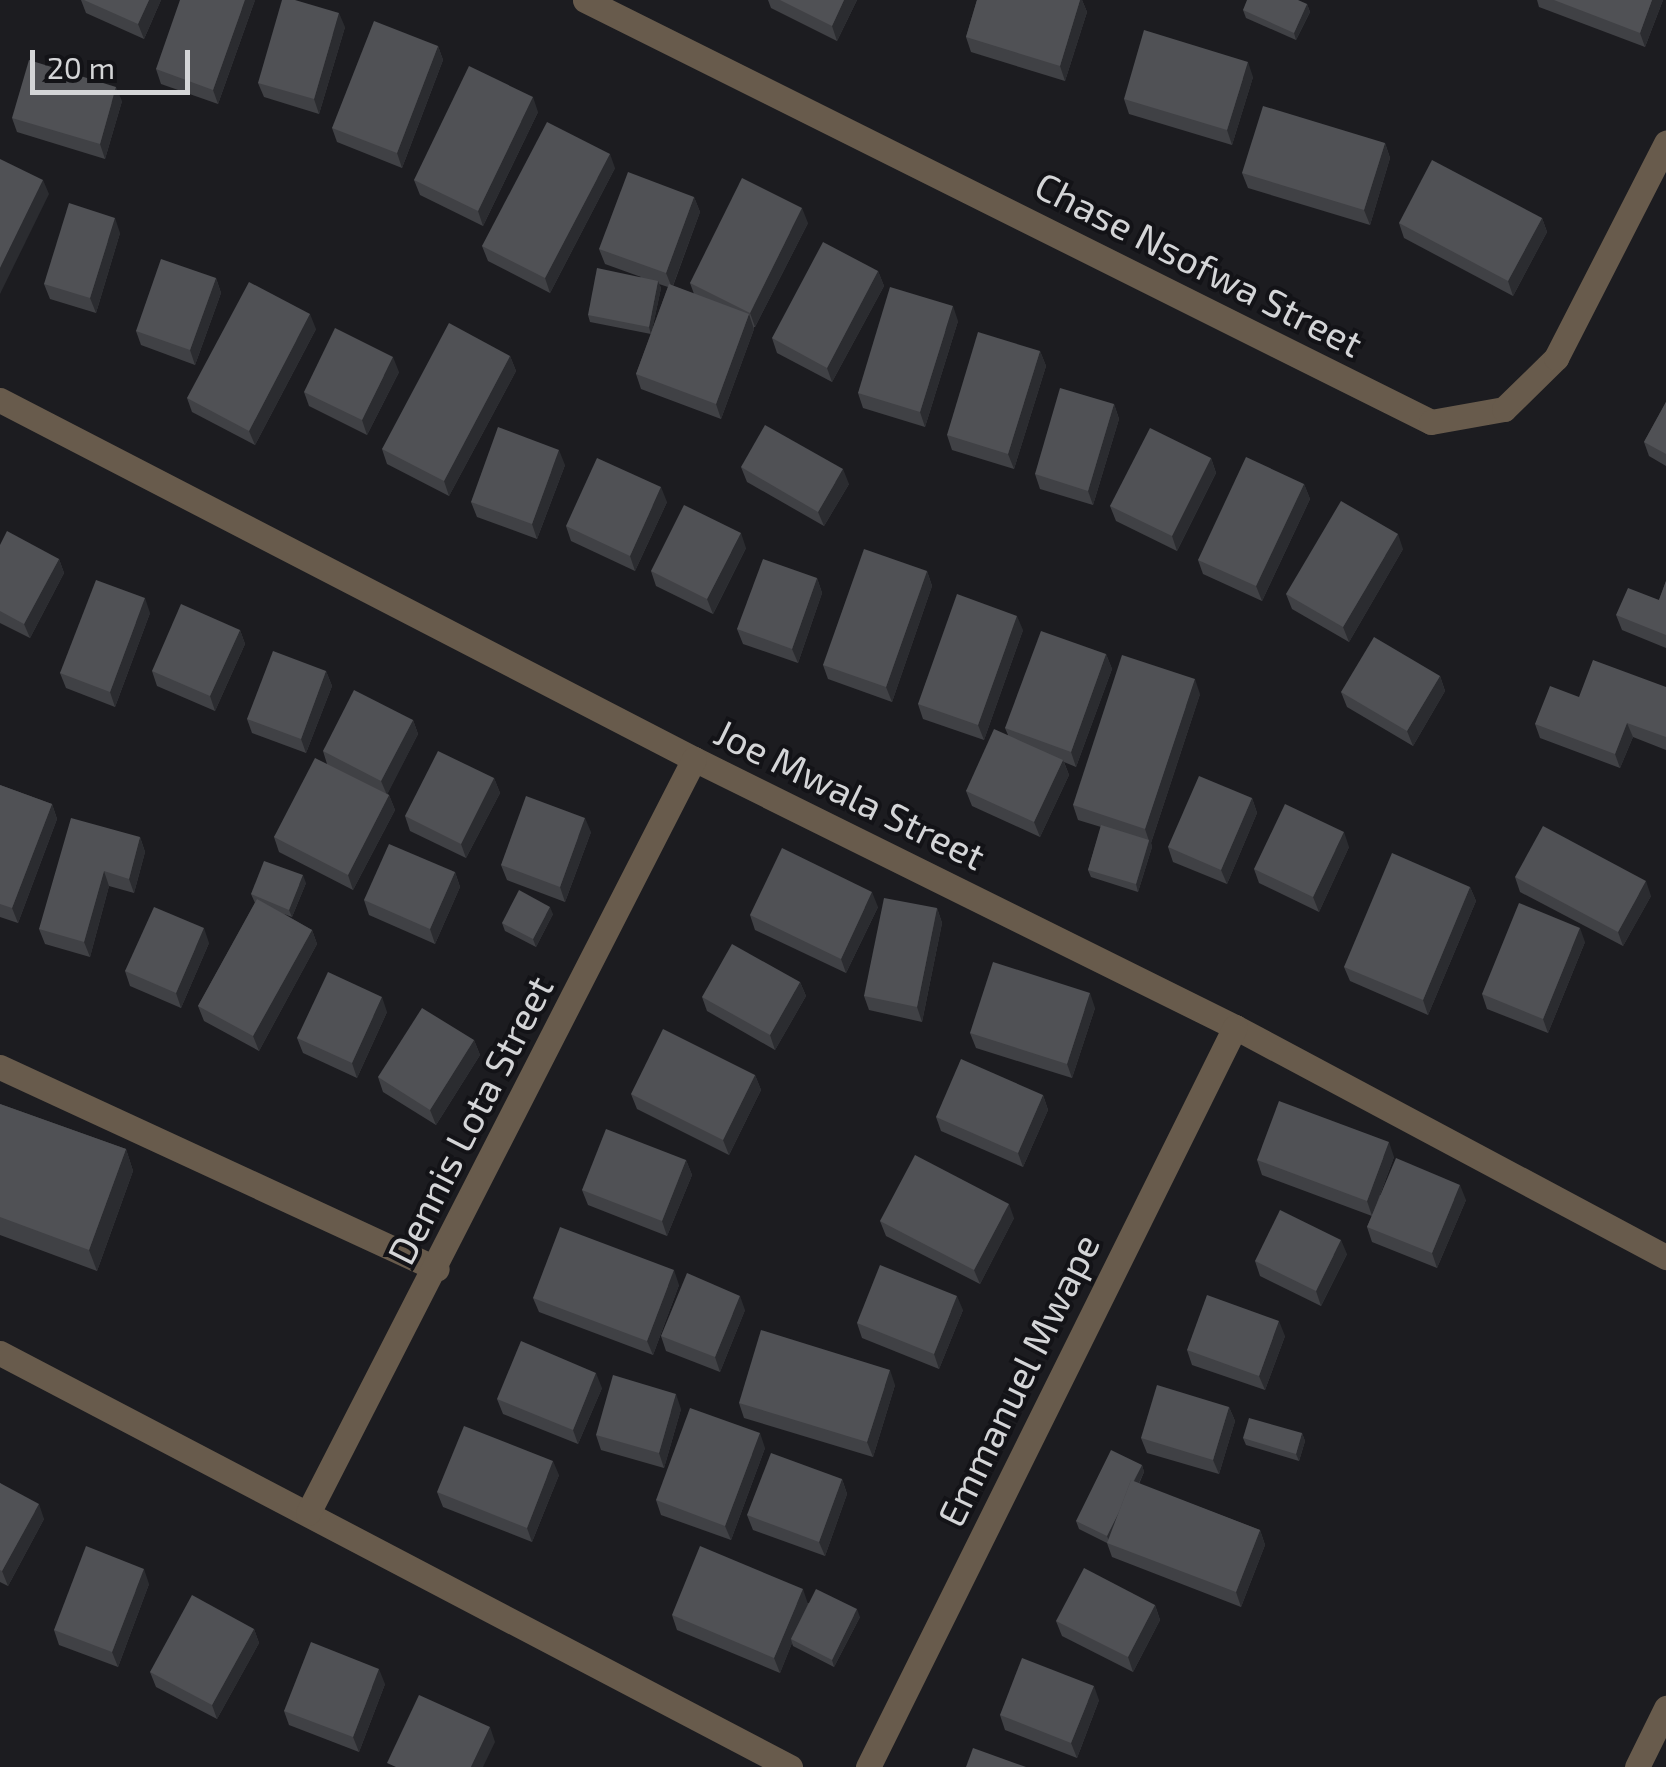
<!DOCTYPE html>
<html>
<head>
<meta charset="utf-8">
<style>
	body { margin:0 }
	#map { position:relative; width:1666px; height:1767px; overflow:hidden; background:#1c1c20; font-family:"Exo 2",sans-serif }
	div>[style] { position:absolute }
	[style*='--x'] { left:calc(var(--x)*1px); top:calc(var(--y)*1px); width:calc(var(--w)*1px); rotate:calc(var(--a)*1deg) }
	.street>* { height:25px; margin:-12.5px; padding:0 12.5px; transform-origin:12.5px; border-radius:12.5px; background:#685b4c }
	.wall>* { inset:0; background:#404145 }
	.shaded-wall>* { inset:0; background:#2b2c30 }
	.building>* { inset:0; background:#505155 }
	span { translate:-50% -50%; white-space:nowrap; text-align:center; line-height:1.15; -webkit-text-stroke:8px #131317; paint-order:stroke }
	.street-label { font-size:38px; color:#d4d5d7 }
	.scale { position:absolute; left:30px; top:50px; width:160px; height:45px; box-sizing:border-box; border:5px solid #d4d5d7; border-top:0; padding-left:12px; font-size:30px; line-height:35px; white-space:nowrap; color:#d4d5d7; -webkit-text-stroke:8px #131317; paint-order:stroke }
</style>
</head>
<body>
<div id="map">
	<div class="street">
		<div style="--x:585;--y:0;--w:945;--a:26.51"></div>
		<div style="--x:1431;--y:422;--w:74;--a:-10.1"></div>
		<div style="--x:1504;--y:409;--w:73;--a:-44.4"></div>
		<div style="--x:1556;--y:358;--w:242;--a:-62.9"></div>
		<div style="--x:0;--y:400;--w:781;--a:27.35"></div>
		<div style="--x:694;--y:759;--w:604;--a:26.35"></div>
		<div style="--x:1235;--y:1027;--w:489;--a:28.1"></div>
		<div style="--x:0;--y:1067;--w:481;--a:24.8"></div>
		<div style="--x:0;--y:1353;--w:892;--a:27.66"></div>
		<div style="--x:308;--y:1513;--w:847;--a:-62.89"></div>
		<div style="--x:868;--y:1767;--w:826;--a:-63.62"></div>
		<div style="--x:1637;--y:1767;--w:66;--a:-63.8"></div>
	</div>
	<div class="wall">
		<div style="clip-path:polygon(81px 0,161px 0,144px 39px,86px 13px)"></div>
		<div style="clip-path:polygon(255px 0,218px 104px,161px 84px,156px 69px)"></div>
		<div style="clip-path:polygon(768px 0,857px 0,837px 41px,771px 8px)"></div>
		<div style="clip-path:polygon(977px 0,1082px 0,1087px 12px,1065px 81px,971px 52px,966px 37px)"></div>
		<div style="clip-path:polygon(1537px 0,1663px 0,1645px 47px,1539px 7px)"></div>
		<div style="clip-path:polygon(1307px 4px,1310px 12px,1296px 40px,1246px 18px,1243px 10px)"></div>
		<div style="clip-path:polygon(345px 27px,319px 114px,264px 97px,258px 83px)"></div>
		<div style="clip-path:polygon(438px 46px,443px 60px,402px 168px,337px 142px,332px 128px)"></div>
		<div style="clip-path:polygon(1253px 77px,1232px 145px,1129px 114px,1124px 99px)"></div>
		<div style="clip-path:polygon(122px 101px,105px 159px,17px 132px,12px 118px)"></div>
		<div style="clip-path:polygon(538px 112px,483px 226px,420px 195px,414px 180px)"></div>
		<div style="clip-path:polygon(1385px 143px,1390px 158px,1370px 225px,1248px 188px,1242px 173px)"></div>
		<div style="clip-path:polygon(615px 168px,550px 293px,488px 261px,482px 246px)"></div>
		<div style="clip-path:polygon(evenodd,694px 197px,700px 212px,673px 286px,694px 294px,690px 283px,808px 223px,755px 327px,754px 327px,754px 329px,721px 419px,641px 389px,636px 374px,651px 334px,590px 322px,588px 315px,641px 277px,605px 264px,599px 249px,694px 197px,659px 284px,668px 287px,652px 330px,661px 288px,659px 284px)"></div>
		<div style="clip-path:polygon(1542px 218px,1547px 232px,1513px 296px,1404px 238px,1399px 223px)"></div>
		<div style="clip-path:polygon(120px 233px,96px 313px,50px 299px,44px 284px)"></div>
		<div style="clip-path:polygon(878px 271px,884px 286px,832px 382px,777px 353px,772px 338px)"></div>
		<div style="clip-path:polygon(216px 278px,221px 293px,195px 365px,141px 345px,136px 331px)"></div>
		<div style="clip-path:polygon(958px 321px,925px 427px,863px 408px,858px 393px)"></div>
		<div style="clip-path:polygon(316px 329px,255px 445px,192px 412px,187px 398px)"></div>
		<div style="clip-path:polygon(1040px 351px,1046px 366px,1014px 469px,952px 450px,947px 435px)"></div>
		<div style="clip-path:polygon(510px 356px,516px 371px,449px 496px,387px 464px,382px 449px)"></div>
		<div style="clip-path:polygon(399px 372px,367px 435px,309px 406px,304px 392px)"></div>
		<div style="clip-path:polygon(1666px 402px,1666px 466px,1649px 456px,1644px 442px)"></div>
		<div style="clip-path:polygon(1114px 404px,1119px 419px,1093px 505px,1040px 489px,1035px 474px)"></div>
		<div style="clip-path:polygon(1211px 458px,1216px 473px,1177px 551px,1116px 521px,1110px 506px)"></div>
		<div style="clip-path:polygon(565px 465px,537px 539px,477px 517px,471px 502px)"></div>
		<div style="clip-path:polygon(741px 467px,849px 484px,824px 526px,747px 482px)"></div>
		<div style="clip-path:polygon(1304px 484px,1310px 499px,1262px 601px,1203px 574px,1198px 560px)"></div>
		<div style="clip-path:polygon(667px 502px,635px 571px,571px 541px,566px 526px)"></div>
		<div style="clip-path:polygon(0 545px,59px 559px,64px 573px,30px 638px,0 623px)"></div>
		<div style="clip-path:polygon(746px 548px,713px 614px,656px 586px,651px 571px)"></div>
		<div style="clip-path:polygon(1403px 549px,1349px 642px,1292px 609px,1286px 594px)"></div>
		<div style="clip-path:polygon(927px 571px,932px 586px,892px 702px,828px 679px,823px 665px)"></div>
		<div style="clip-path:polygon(817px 578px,822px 593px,798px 663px,743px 644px,737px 629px)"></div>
		<div style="clip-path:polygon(1666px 581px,1666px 648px,1622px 630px,1616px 615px,1659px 600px)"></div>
		<div style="clip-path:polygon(150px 613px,115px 707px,66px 688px,60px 673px)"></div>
		<div style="clip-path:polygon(240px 630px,245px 644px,215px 711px,157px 686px,152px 671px)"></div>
		<div style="clip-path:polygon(1023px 630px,984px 740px,923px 719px,918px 704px)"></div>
		<div style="clip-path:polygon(1106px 654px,1112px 669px,1076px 767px,1064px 762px,1069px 775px,1040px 837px,972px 806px,966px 791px,1008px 735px,1005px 728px)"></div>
		<div style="clip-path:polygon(326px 671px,332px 686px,306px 753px,252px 733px,247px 719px)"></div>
		<div style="clip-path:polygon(1440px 676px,1445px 691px,1413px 746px,1347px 707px,1341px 692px)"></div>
		<div style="clip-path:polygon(1666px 687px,1666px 750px,1633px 737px,1620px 768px,1540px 738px,1535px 724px,1579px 697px)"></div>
		<div style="clip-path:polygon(1200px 694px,1151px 843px,1152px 847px,1138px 892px,1091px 877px,1088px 870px,1101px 827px,1078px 820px,1073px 805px)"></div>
		<div style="clip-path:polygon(413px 720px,418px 734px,387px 794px,389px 795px,395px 810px,353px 890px,279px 852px,274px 837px,327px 764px,323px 751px)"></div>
		<div style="clip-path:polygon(494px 778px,500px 793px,466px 858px,410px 831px,405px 816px)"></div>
		<div style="clip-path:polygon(0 785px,52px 804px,57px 819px,18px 923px,0 917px)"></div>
		<div style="clip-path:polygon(1252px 798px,1257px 813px,1227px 884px,1173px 862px,1168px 847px)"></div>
		<div style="clip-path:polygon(591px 832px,565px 902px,507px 880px,501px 865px)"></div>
		<div style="clip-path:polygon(140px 837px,145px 852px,134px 893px,109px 886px,90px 957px,45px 944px,39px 929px)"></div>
		<div style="clip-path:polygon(1349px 847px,1319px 912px,1259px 883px,1254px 869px)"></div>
		<div style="clip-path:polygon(455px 872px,460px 887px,435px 944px,369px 915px,364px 900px)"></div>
		<div style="clip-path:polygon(1515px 877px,1651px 896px,1623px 946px,1520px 892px)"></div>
		<div style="clip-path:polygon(306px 883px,292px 917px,284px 914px,312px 930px,317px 944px,259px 1051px,204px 1021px,198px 1006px,255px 903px,251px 894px)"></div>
		<div style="clip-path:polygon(1470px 887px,1476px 901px,1428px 1015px,1350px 981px,1344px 967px)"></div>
		<div style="clip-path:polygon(878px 907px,846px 973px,755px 930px,750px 915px)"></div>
		<div style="clip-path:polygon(937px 908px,942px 923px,922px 1022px,869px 1010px,864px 996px)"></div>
		<div style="clip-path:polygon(553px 914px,536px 947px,505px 931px,502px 923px)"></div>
		<div style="clip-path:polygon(1585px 942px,1548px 1033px,1487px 1009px,1482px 994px)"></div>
		<div style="clip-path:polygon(209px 943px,181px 1008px,130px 986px,125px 971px)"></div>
		<div style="clip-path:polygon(800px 982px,806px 996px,775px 1050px,707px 1011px,702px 997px)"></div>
		<div style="clip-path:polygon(1095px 1008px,1072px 1078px,976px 1048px,970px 1033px)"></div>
		<div style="clip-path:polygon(387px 1012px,357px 1078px,303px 1053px,297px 1038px)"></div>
		<div style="clip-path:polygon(474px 1040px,480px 1055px,436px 1125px,383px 1092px,378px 1077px)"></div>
		<div style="clip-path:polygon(755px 1075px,761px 1090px,729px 1155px,637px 1109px,631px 1094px)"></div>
		<div style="clip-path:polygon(1043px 1095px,1048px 1110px,1023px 1167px,941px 1131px,936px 1117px)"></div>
		<div style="clip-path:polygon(0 1104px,126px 1149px,133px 1171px,97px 1271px,0 1235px)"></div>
		<div style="clip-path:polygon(1394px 1157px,1380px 1195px,1466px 1200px,1437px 1268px,1372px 1242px,1367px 1227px,1372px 1216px,1262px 1175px,1257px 1160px)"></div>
		<div style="clip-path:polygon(686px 1160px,692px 1175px,667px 1236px,588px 1205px,582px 1190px)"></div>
		<div style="clip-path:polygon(1014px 1218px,980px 1284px,886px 1236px,880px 1221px)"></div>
		<div style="clip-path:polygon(1347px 1254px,1321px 1306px,1260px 1276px,1255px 1261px)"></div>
		<div style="clip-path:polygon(679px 1285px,653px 1355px,539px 1312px,533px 1298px)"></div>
		<div style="clip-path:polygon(745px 1310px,720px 1372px,666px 1351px,661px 1336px)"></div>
		<div style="clip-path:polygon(963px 1310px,939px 1369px,862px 1338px,857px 1323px)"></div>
		<div style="clip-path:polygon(1285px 1336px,1265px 1390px,1192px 1365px,1187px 1350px)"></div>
		<div style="clip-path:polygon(895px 1385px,873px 1457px,744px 1418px,739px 1403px)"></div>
		<div style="clip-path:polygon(602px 1388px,578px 1444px,503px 1414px,497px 1399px)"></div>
		<div style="clip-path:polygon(1229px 1407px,1235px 1421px,1219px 1474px,1147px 1453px,1141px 1438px)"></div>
		<div style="clip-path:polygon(681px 1409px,664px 1468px,601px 1450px,596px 1435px)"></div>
		<div style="clip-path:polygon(1302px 1433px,1305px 1441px,1299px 1461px,1246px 1445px,1243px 1438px)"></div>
		<div style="clip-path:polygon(765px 1448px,731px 1540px,661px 1515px,656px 1500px)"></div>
		<div style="clip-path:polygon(1142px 1465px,1144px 1472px,1139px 1484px,1260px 1530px,1265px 1545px,1241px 1607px,1112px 1557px,1107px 1543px,1079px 1529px,1076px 1521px)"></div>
		<div style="clip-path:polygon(559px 1475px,532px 1542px,443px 1507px,437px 1492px)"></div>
		<div style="clip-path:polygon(842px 1479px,847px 1494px,825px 1556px,753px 1530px,747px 1515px)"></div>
		<div style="clip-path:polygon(0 1483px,44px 1519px,8px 1586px,0 1582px)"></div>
		<div style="clip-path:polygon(149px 1584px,118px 1667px,59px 1645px,54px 1630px)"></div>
		<div style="clip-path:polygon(808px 1603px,860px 1617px,834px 1667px,793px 1646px,792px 1643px,780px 1673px,677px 1630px,672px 1615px)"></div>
		<div style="clip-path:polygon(1155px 1605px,1160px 1620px,1133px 1672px,1062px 1636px,1056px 1621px)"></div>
		<div style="clip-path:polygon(254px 1629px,259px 1643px,217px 1719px,156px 1687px,150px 1672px)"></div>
		<div style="clip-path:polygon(385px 1684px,359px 1752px,289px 1725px,284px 1711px)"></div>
		<div style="clip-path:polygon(1099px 1700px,1077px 1758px,1005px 1730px,1000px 1715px)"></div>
	</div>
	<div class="shaded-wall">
		<div style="clip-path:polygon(149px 0,161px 0,144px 39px,138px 24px)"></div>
		<div style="clip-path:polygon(245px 0,255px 0,218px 104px,213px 90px)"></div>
		<div style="clip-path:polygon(844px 0,857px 0,837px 41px,832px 26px)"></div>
		<div style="clip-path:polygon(1080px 0,1082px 0,1087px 12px,1065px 81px,1060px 66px)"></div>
		<div style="clip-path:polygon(1652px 0,1663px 0,1645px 47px,1640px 33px)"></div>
		<div style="clip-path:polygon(1307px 4px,1310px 12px,1296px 40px,1294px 33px)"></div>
		<div style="clip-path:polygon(339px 13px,345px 27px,319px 114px,314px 99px)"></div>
		<div style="clip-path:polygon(438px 46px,443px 60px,402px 168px,397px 153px)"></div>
		<div style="clip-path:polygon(1248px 62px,1253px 77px,1232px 145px,1227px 130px)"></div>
		<div style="clip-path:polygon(116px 87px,122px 101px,105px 159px,100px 144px)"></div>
		<div style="clip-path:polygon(533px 97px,538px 112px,483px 226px,478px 211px)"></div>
		<div style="clip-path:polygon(1385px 143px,1390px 158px,1370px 225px,1364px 210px)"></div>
		<div style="clip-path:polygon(610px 154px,615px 168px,550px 293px,545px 278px)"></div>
		<div style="clip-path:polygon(43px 180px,49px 194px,0 294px,0 268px)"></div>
		<div style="clip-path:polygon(694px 197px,700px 212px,672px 288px,666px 273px)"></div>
		<div style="clip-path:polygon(802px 208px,808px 223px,755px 327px,750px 313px)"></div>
		<div style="clip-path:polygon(115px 218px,120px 233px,96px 313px,90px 298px)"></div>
		<div style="clip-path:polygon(1542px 218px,1547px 232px,1513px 296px,1508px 281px)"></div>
		<div style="clip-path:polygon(878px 271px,884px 286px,832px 382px,827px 368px)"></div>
		<div style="clip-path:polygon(216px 278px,221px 293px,195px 365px,190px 350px)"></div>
		<div style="clip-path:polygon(658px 281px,661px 288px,651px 335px,649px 327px)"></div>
		<div style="clip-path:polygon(953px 306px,958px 321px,925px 427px,920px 412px)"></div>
		<div style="clip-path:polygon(310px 314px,316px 329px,255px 445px,249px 431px)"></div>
		<div style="clip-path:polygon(749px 314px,754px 329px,721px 419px,716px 404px)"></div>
		<div style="clip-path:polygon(1040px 351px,1046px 366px,1014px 469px,1008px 454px)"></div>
		<div style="clip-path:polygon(510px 356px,516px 371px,449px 496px,444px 481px)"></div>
		<div style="clip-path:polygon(393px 357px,399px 372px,367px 435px,362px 420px)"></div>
		<div style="clip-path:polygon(1114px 404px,1119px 419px,1093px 505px,1088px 491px)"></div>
		<div style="clip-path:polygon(559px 450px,565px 465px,537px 539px,532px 524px)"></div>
		<div style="clip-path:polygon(1211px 458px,1216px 473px,1177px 551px,1172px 536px)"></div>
		<div style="clip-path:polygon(843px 469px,849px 484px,824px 526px,818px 512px)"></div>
		<div style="clip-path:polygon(1304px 484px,1310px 499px,1262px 601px,1256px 586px)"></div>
		<div style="clip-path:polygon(661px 487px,667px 502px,635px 571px,630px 556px)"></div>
		<div style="clip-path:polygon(741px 533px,746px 548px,713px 614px,707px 599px)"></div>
		<div style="clip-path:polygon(1398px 534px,1403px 549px,1349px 642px,1343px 627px)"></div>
		<div style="clip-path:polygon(59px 559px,64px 573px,30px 638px,24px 624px)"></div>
		<div style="clip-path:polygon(927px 571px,932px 586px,892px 702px,886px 687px)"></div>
		<div style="clip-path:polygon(817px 578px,822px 593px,798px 663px,792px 649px)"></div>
		<div style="clip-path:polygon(145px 598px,150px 613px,115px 707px,110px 692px)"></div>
		<div style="clip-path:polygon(1017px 616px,1023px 630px,984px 740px,978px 725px)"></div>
		<div style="clip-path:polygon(240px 630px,245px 644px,215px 711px,210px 696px)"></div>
		<div style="clip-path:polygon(1106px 654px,1112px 669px,1076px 767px,1071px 752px)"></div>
		<div style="clip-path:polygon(326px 671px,332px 686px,306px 753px,301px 739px)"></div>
		<div style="clip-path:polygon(1440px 676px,1445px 691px,1413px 746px,1407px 731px)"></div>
		<div style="clip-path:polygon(1195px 679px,1200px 694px,1151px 843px,1152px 847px,1138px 892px,1136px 884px,1149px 841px,1145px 829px)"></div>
		<div style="clip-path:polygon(413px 720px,418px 734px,387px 795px,381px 781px)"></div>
		<div style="clip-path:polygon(1627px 723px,1633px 737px,1620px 768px,1615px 754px)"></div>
		<div style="clip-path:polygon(1063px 760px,1069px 775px,1040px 837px,1034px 822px)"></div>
		<div style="clip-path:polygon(494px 778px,500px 793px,466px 858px,461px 844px)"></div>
		<div style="clip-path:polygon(389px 795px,395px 810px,353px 890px,348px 875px)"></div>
		<div style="clip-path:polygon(1252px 798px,1257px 813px,1227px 884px,1221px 870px)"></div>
		<div style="clip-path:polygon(52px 804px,57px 819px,18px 923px,12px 908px)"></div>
		<div style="clip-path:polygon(585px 818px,591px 832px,565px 902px,560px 887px)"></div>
		<div style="clip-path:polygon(1344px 832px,1349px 847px,1319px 912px,1313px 897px)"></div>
		<div style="clip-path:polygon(140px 837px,145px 852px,134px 893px,129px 879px)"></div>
		<div style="clip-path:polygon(104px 871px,109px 886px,90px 957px,84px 942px)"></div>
		<div style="clip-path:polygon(455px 872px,460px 887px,435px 944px,430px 929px)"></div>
		<div style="clip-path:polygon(303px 875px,306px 883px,292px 917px,289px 910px)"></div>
		<div style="clip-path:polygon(1646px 881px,1651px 896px,1623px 946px,1618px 932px)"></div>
		<div style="clip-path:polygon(1470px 887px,1476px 901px,1428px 1015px,1423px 1000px)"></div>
		<div style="clip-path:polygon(872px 892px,878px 907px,846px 973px,841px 959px)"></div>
		<div style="clip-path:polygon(550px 907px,553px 914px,536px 947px,533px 939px)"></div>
		<div style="clip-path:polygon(937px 908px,942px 923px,922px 1022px,917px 1007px)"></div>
		<div style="clip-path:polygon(204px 928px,209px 943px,181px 1008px,176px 993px)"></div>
		<div style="clip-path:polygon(1580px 928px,1585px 942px,1548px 1033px,1543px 1019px)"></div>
		<div style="clip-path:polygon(312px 930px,317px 944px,259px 1051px,253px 1036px)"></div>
		<div style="clip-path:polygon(800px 982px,806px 996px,775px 1050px,770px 1035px)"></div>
		<div style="clip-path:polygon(1090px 993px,1095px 1008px,1072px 1078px,1067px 1064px)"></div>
		<div style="clip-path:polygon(382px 997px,387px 1012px,357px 1078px,352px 1063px)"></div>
		<div style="clip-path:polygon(474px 1040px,480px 1055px,436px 1125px,430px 1110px)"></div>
		<div style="clip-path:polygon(755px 1075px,761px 1090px,729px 1155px,723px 1140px)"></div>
		<div style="clip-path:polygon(1043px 1095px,1048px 1110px,1023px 1167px,1018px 1153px)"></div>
		<div style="clip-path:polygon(1389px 1142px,1394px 1157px,1372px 1216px,1367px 1201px)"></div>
		<div style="clip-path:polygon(126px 1149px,133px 1171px,97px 1271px,89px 1250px)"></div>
		<div style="clip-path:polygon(686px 1160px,692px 1175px,667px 1236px,662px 1221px)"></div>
		<div style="clip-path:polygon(1460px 1185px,1466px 1200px,1437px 1268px,1432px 1253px)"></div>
		<div style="clip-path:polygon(1009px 1204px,1014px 1218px,980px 1284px,974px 1270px)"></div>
		<div style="clip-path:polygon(1341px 1240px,1347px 1254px,1321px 1306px,1316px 1291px)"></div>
		<div style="clip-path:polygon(674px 1270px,679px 1285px,653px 1355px,647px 1341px)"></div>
		<div style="clip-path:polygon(740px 1296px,745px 1310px,720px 1372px,715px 1357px)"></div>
		<div style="clip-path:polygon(957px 1296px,963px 1310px,939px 1369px,934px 1354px)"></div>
		<div style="clip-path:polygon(1279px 1321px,1285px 1336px,1265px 1390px,1259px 1376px)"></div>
		<div style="clip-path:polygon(890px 1370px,895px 1385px,873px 1457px,867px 1442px)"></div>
		<div style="clip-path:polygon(596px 1373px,602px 1388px,578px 1444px,573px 1430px)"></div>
		<div style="clip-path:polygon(676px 1394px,681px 1409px,664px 1468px,659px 1453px)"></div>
		<div style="clip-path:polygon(1229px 1407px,1235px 1421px,1219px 1474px,1213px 1460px)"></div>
		<div style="clip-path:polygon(760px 1433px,765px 1448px,731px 1540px,725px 1526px)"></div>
		<div style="clip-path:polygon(1302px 1433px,1305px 1441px,1299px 1461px,1296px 1454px)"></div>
		<div style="clip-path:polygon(553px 1461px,559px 1475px,532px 1542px,527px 1528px)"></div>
		<div style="clip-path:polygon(1142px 1465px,1144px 1472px,1110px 1544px,1107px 1536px)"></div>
		<div style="clip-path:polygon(842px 1479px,847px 1494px,825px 1556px,819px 1542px)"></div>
		<div style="clip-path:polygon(39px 1504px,44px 1519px,8px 1586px,2px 1571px)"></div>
		<div style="clip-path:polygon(1260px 1530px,1265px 1545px,1241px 1607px,1236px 1592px)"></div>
		<div style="clip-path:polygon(144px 1569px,149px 1584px,118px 1667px,112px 1652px)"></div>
		<div style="clip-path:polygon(803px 1589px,808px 1604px,791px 1639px,792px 1643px,780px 1673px,774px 1658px)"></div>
		<div style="clip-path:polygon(1155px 1605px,1160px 1620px,1133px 1672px,1128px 1657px)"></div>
		<div style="clip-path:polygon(857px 1609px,860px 1617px,834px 1667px,832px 1660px)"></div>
		<div style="clip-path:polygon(254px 1629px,259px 1643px,217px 1719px,212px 1705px)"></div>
		<div style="clip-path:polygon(379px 1669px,385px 1684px,359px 1752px,353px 1737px)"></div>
		<div style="clip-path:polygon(1094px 1686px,1099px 1700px,1077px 1758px,1071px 1743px)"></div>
		<div style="clip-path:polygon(490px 1727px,495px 1742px,483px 1767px,471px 1767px)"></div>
	</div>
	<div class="building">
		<div style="clip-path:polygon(84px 0,149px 0,138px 24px)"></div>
		<div style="clip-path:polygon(180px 0,245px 0,213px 90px,156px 69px)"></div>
		<div style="clip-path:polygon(282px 0,295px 0,339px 13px,314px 99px,258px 83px)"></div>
		<div style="clip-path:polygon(780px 0,844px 0,832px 26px)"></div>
		<div style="clip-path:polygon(977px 0,1080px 0,1060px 66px,966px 37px)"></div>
		<div style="clip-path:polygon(1247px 0,1298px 0,1307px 4px,1294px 33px,1243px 10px)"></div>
		<div style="clip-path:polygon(1554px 0,1652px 0,1640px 33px)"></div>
		<div style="clip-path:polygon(374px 21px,438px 46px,397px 153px,332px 128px)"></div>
		<div style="clip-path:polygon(1144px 30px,1248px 62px,1227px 130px,1124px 99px)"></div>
		<div style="clip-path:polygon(29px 60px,116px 87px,100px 144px,12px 118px)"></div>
		<div style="clip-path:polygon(469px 66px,533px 97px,478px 211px,414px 180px)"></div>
		<div style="clip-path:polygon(1263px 106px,1385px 143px,1364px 210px,1242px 173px)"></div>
		<div style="clip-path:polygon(547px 122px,610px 154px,545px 278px,482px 246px)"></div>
		<div style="clip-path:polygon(0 159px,43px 180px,0 268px)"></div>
		<div style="clip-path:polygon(1432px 160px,1542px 218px,1508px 281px,1399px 223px)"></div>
		<div style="clip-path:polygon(628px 172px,694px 197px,666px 273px,599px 249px)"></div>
		<div style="clip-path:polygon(742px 178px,802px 208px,750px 313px,690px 283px)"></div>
		<div style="clip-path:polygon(69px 203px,115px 218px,90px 298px,44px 284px)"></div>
		<div style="clip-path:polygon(823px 242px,878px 271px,827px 368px,772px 338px)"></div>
		<div style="clip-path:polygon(161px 259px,216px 278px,190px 350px,136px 331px)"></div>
		<div style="clip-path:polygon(597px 268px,658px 281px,649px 327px,588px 315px)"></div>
		<div style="clip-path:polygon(249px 282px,310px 314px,249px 431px,187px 398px)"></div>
		<div style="clip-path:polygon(669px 284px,749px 314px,716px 404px,636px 374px)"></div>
		<div style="clip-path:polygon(890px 287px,953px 306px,920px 412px,858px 393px)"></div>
		<div style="clip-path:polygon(449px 323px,510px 356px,444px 481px,382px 449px)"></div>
		<div style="clip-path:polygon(335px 328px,393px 357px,362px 420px,304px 392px)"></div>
		<div style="clip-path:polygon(978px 332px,1040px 351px,1008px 454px,947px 435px)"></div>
		<div style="clip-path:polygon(1060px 388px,1114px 404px,1088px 491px,1035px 474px)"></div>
		<div style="clip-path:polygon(1666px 402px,1666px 454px,1644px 442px)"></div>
		<div style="clip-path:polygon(765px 425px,843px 469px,818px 512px,741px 467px)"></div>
		<div style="clip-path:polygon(498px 427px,559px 450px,532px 524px,471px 502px)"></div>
		<div style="clip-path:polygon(1150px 428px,1211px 458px,1172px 536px,1110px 506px)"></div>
		<div style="clip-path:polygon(1246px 457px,1304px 484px,1256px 586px,1198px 560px)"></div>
		<div style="clip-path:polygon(597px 458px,661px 487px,630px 556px,566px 526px)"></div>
		<div style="clip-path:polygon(1341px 501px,1398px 534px,1343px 627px,1286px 594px)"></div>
		<div style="clip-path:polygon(684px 505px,741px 533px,707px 599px,651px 571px)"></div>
		<div style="clip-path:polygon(7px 531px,59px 559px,24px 624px,0 611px,0 545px)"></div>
		<div style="clip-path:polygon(864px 549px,927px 571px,886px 687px,823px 665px)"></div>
		<div style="clip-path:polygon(763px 559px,817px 578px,792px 649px,737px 629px)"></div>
		<div style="clip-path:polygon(96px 580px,145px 598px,110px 692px,60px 673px)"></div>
		<div style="clip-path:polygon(1666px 581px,1666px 635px,1616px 615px,1628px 588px,1659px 600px)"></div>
		<div style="clip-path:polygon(957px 594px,1017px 616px,978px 725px,918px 704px)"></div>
		<div style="clip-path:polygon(181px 604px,240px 630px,210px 696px,152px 671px)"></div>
		<div style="clip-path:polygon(1041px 631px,1106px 654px,1071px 752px,1005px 728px)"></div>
		<div style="clip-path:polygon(1374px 637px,1440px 676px,1407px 731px,1341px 692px)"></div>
		<div style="clip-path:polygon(273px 651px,326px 671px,301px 739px,247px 719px)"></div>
		<div style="clip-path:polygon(1122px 655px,1195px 679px,1145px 829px,1073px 805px)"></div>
		<div style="clip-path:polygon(1593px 660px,1666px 687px,1666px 737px,1627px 723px,1615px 754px,1535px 724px,1550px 686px,1579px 697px)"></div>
		<div style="clip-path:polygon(354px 690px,413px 720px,381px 781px,323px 751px)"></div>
		<div style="clip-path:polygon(994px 729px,1063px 760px,1034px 822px,966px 791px)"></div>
		<div style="clip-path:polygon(438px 751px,494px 778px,461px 844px,405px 816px)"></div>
		<div style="clip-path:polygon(315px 758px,389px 795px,348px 875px,274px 837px)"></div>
		<div style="clip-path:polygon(1199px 776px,1252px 798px,1221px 870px,1168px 847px)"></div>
		<div style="clip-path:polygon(0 785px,52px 804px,12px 908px,0 904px)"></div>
		<div style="clip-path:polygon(526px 796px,585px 818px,560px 887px,501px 865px)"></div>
		<div style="clip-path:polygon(1285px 804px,1344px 832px,1313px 897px,1254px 869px)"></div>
		<div style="clip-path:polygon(71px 818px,140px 837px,129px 879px,104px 871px,84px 942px,39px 929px)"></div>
		<div style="clip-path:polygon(1101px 825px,1149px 840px,1136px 884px,1088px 870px)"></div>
		<div style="clip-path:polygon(1543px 826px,1646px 881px,1618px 932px,1515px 877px)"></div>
		<div style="clip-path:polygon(389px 844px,455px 872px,430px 929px,364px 900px)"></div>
		<div style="clip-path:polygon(782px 848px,872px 892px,841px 959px,750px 915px)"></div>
		<div style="clip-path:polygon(1392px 853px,1470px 887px,1423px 1000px,1344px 967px)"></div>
		<div style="clip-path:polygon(264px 861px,303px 875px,289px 910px,251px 894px)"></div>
		<div style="clip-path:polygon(519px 890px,550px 907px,533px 939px,502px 923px)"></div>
		<div style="clip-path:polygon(884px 898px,937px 908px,917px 1007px,864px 996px)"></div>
		<div style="clip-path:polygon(257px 899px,312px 930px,253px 1036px,198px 1006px)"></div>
		<div style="clip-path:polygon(1519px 903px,1580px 928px,1543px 1019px,1482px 994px)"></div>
		<div style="clip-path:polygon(154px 907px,204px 928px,176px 993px,125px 971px)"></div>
		<div style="clip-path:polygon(732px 944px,800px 982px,770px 1035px,702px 997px)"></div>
		<div style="clip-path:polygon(993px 962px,1090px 993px,1067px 1064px,970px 1033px)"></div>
		<div style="clip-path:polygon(328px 972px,382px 997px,352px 1063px,297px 1038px)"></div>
		<div style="clip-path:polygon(422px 1008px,474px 1040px,430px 1110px,378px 1077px)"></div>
		<div style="clip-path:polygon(663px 1029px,755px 1075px,723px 1140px,631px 1094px)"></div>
		<div style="clip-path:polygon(961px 1059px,1043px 1095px,1018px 1153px,936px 1117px)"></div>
		<div style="clip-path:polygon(1279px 1101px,1389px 1142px,1367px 1201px,1257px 1160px)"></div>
		<div style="clip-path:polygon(0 1104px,126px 1149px,89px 1250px,0 1217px)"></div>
		<div style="clip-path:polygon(606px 1129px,686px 1160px,662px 1221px,582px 1190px)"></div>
		<div style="clip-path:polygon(915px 1155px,1009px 1204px,974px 1270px,880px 1221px)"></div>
		<div style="clip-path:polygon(1396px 1158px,1460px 1185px,1432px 1253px,1367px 1227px)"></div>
		<div style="clip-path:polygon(1280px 1210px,1341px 1240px,1316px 1291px,1255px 1261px)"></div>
		<div style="clip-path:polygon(560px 1227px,674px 1270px,647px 1341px,533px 1298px)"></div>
		<div style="clip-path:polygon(880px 1265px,957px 1296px,934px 1354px,857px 1323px)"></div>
		<div style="clip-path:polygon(687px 1273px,740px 1296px,715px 1357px,661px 1336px)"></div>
		<div style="clip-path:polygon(1207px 1295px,1279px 1321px,1259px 1376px,1187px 1350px)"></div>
		<div style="clip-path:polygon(761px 1330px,890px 1370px,867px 1442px,739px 1403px)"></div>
		<div style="clip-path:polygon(521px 1341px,596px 1373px,573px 1430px,497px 1399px)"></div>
		<div style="clip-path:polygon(613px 1375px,676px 1394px,659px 1453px,596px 1435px)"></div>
		<div style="clip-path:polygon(1157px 1385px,1229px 1407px,1213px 1460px,1141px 1438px)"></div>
		<div style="clip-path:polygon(690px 1408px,760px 1433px,725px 1526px,656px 1500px)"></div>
		<div style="clip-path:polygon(1249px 1418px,1302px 1433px,1296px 1454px,1243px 1438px)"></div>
		<div style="clip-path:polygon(464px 1426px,553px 1461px,527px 1528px,437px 1492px)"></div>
		<div style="clip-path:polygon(1111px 1450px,1142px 1465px,1133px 1482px,1131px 1480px,1119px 1512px,1107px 1536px,1076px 1521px)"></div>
		<div style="clip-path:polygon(771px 1453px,842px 1479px,819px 1542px,747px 1515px)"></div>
		<div style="clip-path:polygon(1131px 1480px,1260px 1530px,1236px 1592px,1107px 1543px)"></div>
		<div style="clip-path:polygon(0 1483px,39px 1504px,2px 1571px,0 1570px)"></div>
		<div style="clip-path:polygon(86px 1546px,144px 1569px,112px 1652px,54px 1630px)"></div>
		<div style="clip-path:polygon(700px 1546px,803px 1589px,774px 1658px,672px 1615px)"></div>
		<div style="clip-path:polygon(1084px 1568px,1155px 1605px,1128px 1657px,1056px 1621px)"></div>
		<div style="clip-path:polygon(816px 1589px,857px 1609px,832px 1660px,791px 1639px)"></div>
		<div style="clip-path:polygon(192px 1595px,254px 1629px,212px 1705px,150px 1672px)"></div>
		<div style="clip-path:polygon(311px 1642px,379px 1669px,353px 1737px,284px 1711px)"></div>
		<div style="clip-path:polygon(1022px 1658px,1094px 1686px,1071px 1743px,1000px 1715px)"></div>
		<div style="clip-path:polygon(419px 1695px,490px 1727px,471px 1767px,396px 1767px,387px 1763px)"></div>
		<div style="clip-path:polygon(973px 1748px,1026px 1767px,966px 1767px)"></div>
	</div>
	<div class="street-label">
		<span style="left:1199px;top:264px;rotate:27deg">Chase Nsofwa Street</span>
		<span style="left:850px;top:794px;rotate:26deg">Joe Mwala Street</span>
		<span style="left:470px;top:1120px;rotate:-63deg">Dennis Lota Street</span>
		<span style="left:1018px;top:1380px;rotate:-64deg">Emmanuel Mwape</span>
	</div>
	<div class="scale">20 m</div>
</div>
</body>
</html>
